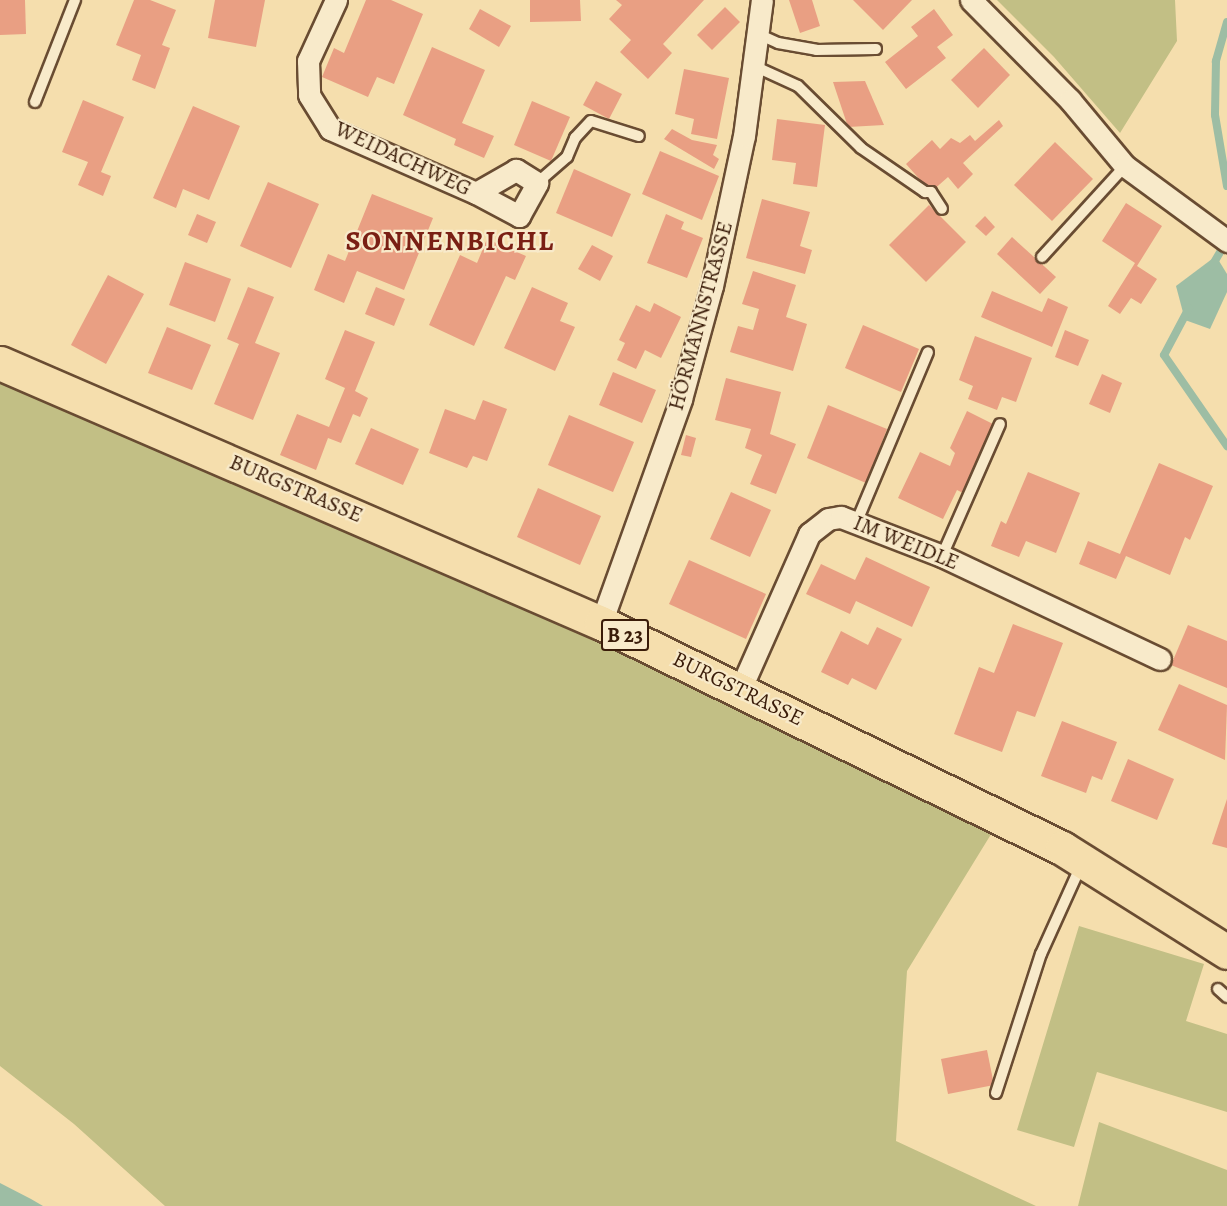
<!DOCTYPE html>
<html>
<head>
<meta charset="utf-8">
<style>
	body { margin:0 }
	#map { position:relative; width:1227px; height:1206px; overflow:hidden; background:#f5dead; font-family:Alegreya,serif }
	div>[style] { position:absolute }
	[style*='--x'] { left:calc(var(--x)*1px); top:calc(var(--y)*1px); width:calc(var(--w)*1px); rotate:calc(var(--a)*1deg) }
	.green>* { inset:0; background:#c2bf85 }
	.water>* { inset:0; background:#9dbda4 }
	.stream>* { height:8px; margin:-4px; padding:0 4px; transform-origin:4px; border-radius:4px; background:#9dbda4 }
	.building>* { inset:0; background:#e99f83 }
	.roads { filter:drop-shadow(2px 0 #694c32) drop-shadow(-2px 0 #694c32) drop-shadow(0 2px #694c32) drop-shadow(0 -2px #694c32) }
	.lane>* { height:10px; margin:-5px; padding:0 5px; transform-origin:5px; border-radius:5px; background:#f8eaca }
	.street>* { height:21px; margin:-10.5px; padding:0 10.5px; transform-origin:10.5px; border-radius:10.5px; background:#f8eaca }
	.primary>* { height:33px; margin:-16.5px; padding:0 16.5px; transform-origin:16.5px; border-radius:16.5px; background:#f5dead }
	span { translate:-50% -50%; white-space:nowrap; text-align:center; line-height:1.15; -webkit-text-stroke:4.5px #f8eaca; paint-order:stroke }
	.shield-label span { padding:2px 4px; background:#f8eaca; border:2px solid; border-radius:4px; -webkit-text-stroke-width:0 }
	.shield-label { font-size:21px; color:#3a1c09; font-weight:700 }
	.street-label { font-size:22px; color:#3a1c09 }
	.district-label { font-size:28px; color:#7a1f14; font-weight:700; letter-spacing:1.5px }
</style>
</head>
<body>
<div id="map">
	<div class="green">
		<div style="clip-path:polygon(997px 0,1175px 0,1177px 41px,1120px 133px,1054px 57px)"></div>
		<div style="clip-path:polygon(0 363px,1001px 818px,907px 971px,896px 1141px,1036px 1206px,165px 1206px,74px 1124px,0 1066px)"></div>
		<div style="clip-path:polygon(1079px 926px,1204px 964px,1186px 1021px,1227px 1034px,1227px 1112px,1097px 1072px,1074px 1147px,1017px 1130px)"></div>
		<div style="clip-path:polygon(1099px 1122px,1227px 1170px,1227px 1206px,1078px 1206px)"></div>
	</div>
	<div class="water">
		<div style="clip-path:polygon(1216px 256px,1227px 274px,1227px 292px,1210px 329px,1185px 320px,1176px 286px)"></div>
		<div style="clip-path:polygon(0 1183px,31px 1199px,43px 1206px,0 1206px)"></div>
	</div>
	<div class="stream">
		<div style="--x:1227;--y:22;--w:41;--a:105.8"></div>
		<div style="--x:1216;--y:61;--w:54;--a:91.1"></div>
		<div style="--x:1215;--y:115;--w:72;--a:80.4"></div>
		<div style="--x:1212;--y:266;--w:16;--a:-60"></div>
		<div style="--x:1189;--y:308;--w:53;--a:118"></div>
		<div style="--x:1164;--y:355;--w:111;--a:55.3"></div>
	</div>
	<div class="building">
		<div style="clip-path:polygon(0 0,25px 0,26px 34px,0 35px)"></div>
		<div style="clip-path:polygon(134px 0,150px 0,176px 10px,162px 45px,170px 48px,155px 89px,132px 80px,141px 55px,116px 45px)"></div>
		<div style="clip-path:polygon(215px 0,265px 0,256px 47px,208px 38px)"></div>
		<div style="clip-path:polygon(366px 0,391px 0,423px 14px,394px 84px,377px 77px,368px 97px,322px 77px,334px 48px,344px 53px)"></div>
		<div style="clip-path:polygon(530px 0,580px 0,581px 21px,530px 22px)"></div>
		<div style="clip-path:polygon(616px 0,704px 0,663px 44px,672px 53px,648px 79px,620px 52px,631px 40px,609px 19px,622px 5px)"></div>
		<div style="clip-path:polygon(789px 0,812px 0,820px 26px,800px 33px)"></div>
		<div style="clip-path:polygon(853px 0,912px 0,883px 30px)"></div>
		<div style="clip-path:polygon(725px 7px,740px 22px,712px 50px,697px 35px)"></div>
		<div style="clip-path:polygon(480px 9px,511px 26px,499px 47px,469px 29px)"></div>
		<div style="clip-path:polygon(934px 9px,953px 35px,937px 47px,946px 58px,906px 89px,885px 62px,918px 36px,911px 27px)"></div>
		<div style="clip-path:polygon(432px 47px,485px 70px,462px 123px,494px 136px,484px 158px,454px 145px,456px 139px,403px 115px)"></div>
		<div style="clip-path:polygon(984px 48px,1010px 75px,978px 108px,951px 80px)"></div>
		<div style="clip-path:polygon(684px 69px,729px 78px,717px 139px,691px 134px,694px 119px,675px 114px)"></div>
		<div style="clip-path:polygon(596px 81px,622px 94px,609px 119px,583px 105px)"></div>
		<div style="clip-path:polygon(865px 81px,884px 125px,848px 127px,833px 82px)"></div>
		<div style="clip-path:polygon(83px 100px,124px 117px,101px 172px,111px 176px,103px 196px,78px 185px,88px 162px,62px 152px)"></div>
		<div style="clip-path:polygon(532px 101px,570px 117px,551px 161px,514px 145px)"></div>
		<div style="clip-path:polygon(193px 106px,240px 126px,209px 200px,183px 189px,176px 208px,153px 198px)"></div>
		<div style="clip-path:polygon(777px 119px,825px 125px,817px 187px,793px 184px,796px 163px,772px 160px)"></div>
		<div style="clip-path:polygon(999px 120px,1003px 126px,963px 163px,973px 174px,958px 189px,948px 177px,931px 192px,906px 164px,932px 140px,940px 149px,951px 138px,960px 143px,970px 135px,975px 141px)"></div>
		<div style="clip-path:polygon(672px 129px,692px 140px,717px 145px,713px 155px,719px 159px,714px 169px,664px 139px)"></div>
		<div style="clip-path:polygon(1055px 142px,1093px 179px,1052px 221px,1014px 185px)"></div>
		<div style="clip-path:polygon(660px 151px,719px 176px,702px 220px,642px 194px)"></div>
		<div style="clip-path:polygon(574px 169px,631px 194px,612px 237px,556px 213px)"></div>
		<div style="clip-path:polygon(268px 182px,319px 204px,291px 268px,240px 246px)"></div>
		<div style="clip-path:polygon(372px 194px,433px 218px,404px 290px,357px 271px,344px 303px,314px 290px,328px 254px,345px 261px)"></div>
		<div style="clip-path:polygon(762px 199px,810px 212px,800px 246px,812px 250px,805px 274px,746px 258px)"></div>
		<div style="clip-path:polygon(1126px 203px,1162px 226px,1137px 266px,1157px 279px,1141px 304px,1131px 298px,1120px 314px,1108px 306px,1135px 263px,1102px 241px)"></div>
		<div style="clip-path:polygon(929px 205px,966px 242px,926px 282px,889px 245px)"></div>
		<div style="clip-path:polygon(197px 214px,216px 222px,207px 243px,188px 235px)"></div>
		<div style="clip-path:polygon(666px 214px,684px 222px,681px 229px,703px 238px,687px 278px,647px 263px)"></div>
		<div style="clip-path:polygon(985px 216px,995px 227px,986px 236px,975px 226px)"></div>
		<div style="clip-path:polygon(1012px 237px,1056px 277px,1040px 294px,997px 254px)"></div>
		<div style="clip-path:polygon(487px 239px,526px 256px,515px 280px,506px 276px,474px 346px,429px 325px,460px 255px,477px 263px)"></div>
		<div style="clip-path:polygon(592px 245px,613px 256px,600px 281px,578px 269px)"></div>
		<div style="clip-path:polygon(185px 262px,231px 279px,215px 322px,169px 305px)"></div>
		<div style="clip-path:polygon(753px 271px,796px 285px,786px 317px,807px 324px,793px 371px,730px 352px,738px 326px,753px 330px,759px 309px,742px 304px)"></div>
		<div style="clip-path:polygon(108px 275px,144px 294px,106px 364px,71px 345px)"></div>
		<div style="clip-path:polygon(248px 287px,274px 297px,255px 343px,280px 353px,253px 420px,214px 404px,239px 344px,227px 339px)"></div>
		<div style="clip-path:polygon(376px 287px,405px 299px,394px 326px,365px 314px)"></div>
		<div style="clip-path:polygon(532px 287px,568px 303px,560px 321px,575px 327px,555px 371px,504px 348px)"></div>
		<div style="clip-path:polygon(992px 291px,1042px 312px,1048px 298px,1068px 307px,1052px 347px,981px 317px)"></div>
		<div style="clip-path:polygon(654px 303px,681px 317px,661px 358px,645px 350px,636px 369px,617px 360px,625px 343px,619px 340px,636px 305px,650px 312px)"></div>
		<div style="clip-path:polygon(863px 325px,919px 349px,901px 392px,845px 368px)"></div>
		<div style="clip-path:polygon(167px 327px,211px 345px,192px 390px,148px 373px)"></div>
		<div style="clip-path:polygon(345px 330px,375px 342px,355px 391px,368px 398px,360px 417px,353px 414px,341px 443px,328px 438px,316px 470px,280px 455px,297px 414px,329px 427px,345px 388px,325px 379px)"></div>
		<div style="clip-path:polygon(1065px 330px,1089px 340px,1078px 366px,1055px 357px)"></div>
		<div style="clip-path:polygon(975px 336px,1032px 358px,1016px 402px,1002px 397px,997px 410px,968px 399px,973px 386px,959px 380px)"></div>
		<div style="clip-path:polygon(613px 372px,656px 390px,642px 423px,599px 405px)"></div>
		<div style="clip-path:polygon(1102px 374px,1122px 383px,1110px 413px,1089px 404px)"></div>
		<div style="clip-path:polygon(726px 378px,781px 392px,770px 434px,796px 444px,776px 494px,750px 484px,762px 455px,745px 448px,751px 429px,715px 420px)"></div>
		<div style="clip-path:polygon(483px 400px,507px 409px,487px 461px,473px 456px,467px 468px,429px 453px,445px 409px,475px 420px)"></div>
		<div style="clip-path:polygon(828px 405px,887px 429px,866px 483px,807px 458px)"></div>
		<div style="clip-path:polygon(967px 411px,995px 425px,963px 493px,957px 490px,943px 519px,898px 498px,920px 452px,950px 466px,955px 453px,950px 448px)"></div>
		<div style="clip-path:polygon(569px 415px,634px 442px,613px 492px,548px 465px)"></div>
		<div style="clip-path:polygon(371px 428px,419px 449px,403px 485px,355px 464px)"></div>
		<div style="clip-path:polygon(686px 435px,696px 438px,691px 457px,681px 455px)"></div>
		<div style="clip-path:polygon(1159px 463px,1213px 486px,1190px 540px,1185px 537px,1170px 575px,1126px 556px,1116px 579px,1079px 564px,1088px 541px,1120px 554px)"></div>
		<div style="clip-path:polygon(1028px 472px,1080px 493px,1056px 553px,1026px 541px,1019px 557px,991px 546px,1001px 521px,1006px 524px)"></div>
		<div style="clip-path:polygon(538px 488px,601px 516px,580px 565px,517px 537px)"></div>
		<div style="clip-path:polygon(731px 492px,771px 510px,750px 557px,710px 539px)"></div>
		<div style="clip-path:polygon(866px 557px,930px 587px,912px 627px,856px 601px,850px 614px,806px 594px,821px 564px,855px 580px)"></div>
		<div style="clip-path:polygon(689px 560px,766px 594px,746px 639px,669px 604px)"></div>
		<div style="clip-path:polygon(1013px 624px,1063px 643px,1035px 717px,1017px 711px,1002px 752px,954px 734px,979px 667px,994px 673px)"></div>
		<div style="clip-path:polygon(1188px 625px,1227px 641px,1227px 688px,1171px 665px)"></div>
		<div style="clip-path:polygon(877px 627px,902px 639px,876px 690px,852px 678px,848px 685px,821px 672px,841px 631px,868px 645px)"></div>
		<div style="clip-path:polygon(1179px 684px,1227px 705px,1225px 760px,1158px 730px)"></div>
		<div style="clip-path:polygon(1062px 721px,1117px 742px,1102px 780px,1092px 776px,1086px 793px,1041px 776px)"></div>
		<div style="clip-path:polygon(1128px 759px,1174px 779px,1157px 820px,1111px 801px)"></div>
		<div style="clip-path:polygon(1227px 799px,1227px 848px,1212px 844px)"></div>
		<div style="clip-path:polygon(987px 1050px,994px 1085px,948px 1094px,941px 1059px)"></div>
	</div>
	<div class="roads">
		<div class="lane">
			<div style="--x:758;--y:34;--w:22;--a:24"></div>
			<div style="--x:778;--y:43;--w:39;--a:10"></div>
			<div style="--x:816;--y:50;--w:60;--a:-1"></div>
			<div style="--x:754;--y:66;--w:48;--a:24.4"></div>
			<div style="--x:798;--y:86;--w:88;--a:44.5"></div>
			<div style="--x:861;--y:148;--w:78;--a:34.5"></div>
			<div style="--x:925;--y:192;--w:6;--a:0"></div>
			<div style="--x:931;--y:192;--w:20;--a:57"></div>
			<div style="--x:35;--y:102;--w:110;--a:-68.6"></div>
			<div style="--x:537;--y:183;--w:40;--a:-41"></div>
			<div style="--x:567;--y:157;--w:21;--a:-67"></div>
			<div style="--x:575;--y:138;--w:23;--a:-47"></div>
			<div style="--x:591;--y:121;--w:50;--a:17.4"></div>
			<div style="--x:1042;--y:257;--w:123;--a:-47.6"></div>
			<div style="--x:857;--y:521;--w:183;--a:-67.2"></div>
			<div style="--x:942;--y:556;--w:144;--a:-66.3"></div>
			<div style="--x:1218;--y:989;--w:12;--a:42"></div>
			<div style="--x:996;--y:1093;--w:146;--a:-72.1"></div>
			<div style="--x:1041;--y:954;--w:100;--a:-65.7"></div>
		</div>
		<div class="street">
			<div style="--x:336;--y:0;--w:67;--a:114.7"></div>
			<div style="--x:308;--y:61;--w:34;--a:88"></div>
			<div style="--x:309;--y:95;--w:40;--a:58"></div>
			<div style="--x:330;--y:129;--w:159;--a:23.7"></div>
			<div style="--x:476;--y:193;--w:49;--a:28.1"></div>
			<div style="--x:519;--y:216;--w:38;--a:-61"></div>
			<div style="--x:537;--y:183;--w:25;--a:-148"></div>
			<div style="--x:516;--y:170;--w:46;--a:150.1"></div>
			<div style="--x:971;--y:0;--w:141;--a:45.3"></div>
			<div style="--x:1070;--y:100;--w:86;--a:50.2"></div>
			<div style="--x:1125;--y:166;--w:127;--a:36.3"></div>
			<div style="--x:601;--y:623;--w:238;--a:-70.3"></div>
			<div style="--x:681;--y:399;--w:117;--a:-74.7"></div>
			<div style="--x:712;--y:286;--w:153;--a:-78"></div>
			<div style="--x:744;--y:136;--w:137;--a:-82.5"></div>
			<div style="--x:740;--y:690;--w:171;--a:-66.1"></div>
			<div style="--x:809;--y:534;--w:24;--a:-38"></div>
			<div style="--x:828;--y:519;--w:13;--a:-9"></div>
			<div style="--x:841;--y:517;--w:108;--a:21.1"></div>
			<div style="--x:942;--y:556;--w:241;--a:25.3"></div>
		</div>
		<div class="primary">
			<div style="--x:0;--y:363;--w:655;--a:23.39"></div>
			<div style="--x:601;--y:623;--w:513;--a:26.02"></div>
			<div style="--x:1062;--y:848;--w:195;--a:32.2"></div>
		</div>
	</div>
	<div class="shield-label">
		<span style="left:625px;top:635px">B 23</span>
	</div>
	<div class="street-label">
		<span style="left:403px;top:159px;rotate:25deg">WEIDACHWEG</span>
		<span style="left:701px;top:316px;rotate:-75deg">HÖRMANNSTRASSE</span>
		<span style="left:296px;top:489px;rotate:23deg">BURGSTRASSE</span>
		<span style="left:906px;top:543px;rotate:22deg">IM WEIDLE</span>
		<span style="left:738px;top:689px;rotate:26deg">BURGSTRASSE</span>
	</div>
	<div class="district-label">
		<span style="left:450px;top:241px">SONNENBICHL</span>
	</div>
</div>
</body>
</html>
